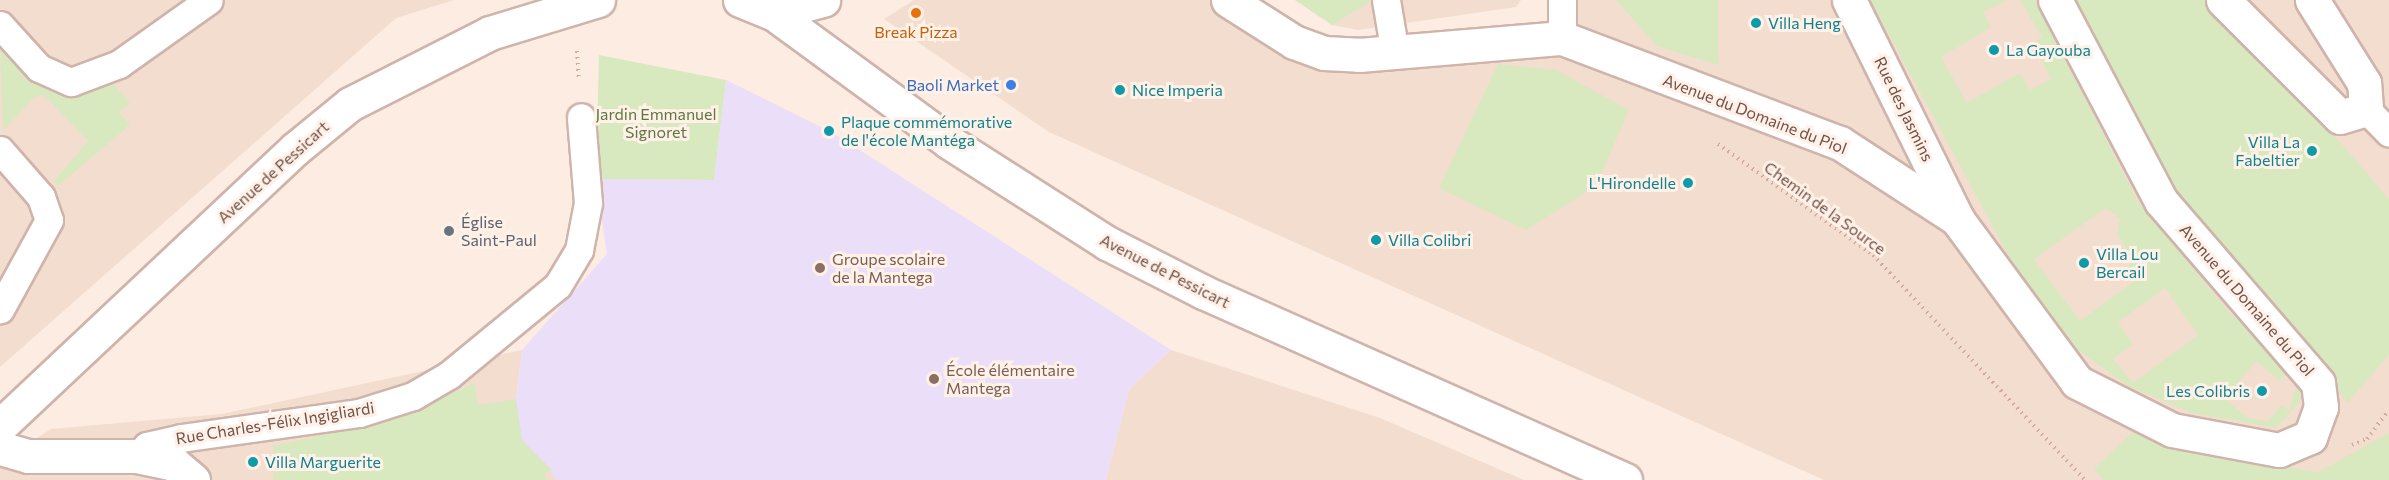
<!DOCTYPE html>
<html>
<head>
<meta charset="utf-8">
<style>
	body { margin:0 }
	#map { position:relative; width:2389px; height:480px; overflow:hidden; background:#fcece1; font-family:Commissioner,sans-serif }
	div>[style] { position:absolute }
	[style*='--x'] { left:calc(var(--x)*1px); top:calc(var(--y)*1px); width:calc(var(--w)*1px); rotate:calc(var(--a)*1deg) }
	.residential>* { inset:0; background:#f3ddcf }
	.education>* { inset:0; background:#eadef8 }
	.green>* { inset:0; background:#d8e9c0 }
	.path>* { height:4px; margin-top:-2px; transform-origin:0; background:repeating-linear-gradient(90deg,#d5a89c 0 1.5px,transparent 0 6px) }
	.roads { filter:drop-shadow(2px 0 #cfb4ab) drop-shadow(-2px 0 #cfb4ab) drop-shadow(0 2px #cfb4ab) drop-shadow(0 -2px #cfb4ab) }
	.lane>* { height:27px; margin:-13.5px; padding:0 13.5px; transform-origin:13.5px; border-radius:13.5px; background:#fff }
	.street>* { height:33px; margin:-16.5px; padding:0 16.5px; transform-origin:16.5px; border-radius:16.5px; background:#fff }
	.secondary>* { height:33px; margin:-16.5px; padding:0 16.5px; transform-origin:16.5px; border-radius:16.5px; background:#fff }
	.dots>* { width:16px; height:16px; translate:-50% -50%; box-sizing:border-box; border:3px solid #fff1e7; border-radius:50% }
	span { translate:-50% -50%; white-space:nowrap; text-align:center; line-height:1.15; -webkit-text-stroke:6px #fff1e7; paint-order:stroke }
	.culture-label { font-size:16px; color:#0d838f }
	.left { translate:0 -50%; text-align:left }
	.right { translate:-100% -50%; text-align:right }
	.food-label { font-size:16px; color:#c56008 }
	.shop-label { font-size:16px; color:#366cbe }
	.street-label { font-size:16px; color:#725048 }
	.park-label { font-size:16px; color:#5b7841 }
	.worship-label { font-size:16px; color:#5b616d }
	.education-label { font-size:16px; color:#785e54 }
</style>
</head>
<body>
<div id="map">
	<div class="residential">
		<div style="clip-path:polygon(0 0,454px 0,396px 18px,0 367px)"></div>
		<div style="clip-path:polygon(914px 0,1245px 0,1324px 53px,1583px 58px,1562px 0,2389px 0,2389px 480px,1824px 480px,1049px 132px,884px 19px)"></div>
		<div style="clip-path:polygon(1295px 0,1521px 0,1516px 7px,1358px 30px,1332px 25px)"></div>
		<div style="clip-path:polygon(522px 350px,516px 399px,557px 480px,0 480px,0 462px,51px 429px,222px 414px)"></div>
		<div style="clip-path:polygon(1171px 350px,1380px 418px,1524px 480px,1106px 480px,1129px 389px)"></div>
	</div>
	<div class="education">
		<div style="clip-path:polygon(726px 80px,833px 133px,1171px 350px,1129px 389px,1106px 480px,557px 480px,522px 440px,516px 399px,522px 350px,607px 254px,596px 179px,714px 180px)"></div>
	</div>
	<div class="green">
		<div style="clip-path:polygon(1295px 0,1373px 0,1332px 25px)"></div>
		<div style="clip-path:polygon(1616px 0,1718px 0,1718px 65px,1657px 46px)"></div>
		<div style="clip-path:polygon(evenodd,1870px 0,2007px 0,1983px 12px,1991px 27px,1941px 57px,1967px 103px,2020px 73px,2030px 90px,2051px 79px,2033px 43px,2042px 37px,2020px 0,2035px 0,2137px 200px,2228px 311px,2289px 366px,2301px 388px,2300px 402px,2276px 428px,2192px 413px,2128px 386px,2068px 343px,2015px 267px,1870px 0,2106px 208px,2120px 219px,2117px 235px,2135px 260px,2127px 267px,2137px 279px,2080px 321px,2034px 259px,2106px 208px,1870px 0,2165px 288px,2198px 335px,2133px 383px,2113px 359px,2133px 344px,2118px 322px,2165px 288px,1870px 0,2256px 361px,2280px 381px,2287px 373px,2297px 385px,2289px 411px,2282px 405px,2268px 421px,2248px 418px,2225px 399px,2256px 361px)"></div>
		<div style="clip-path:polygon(2071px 0,2204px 0,2306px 103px,2389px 199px,2389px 355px,2347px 403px,2327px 372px,2187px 210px)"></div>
		<div style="clip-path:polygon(0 40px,27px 67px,107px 77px,130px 103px,119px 112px,130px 125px,58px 186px,54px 181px,88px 141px,44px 95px,34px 97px,3px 131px)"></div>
		<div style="clip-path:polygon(599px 55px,726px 80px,714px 180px,596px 179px)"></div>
		<div style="clip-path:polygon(1498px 64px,1556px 70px,1629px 110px,1596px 186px,1526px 230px,1439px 188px)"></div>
		<div style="clip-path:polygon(474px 383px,478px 405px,516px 399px,522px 440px,552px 470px,545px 473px,546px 480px,274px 480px,273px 446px,395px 418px)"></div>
		<div style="clip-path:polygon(2133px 432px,2188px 452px,2318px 472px,2389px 433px,2389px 480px,2103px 480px,2094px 469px)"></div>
	</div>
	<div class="path">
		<div style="--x:577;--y:51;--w:28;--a:86"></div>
		<div style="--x:1718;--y:144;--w:191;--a:35.6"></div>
		<div style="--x:1873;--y:255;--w:309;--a:46.7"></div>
		<div style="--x:2352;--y:445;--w:16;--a:-22"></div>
		<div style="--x:2367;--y:439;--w:36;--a:-53"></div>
	</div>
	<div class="roads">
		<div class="lane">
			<div style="--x:1386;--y:0;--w:54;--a:80.4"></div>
			<div style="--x:1562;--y:0;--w:38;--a:90"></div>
			<div style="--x:0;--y:25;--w:58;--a:47.8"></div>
			<div style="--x:39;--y:68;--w:35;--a:24"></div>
			<div style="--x:71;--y:82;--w:51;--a:-20.6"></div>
			<div style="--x:119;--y:64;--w:110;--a:-35.4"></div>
			<div style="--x:2366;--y:109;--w:33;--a:46"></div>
			<div style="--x:0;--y:150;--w:62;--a:48.9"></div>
			<div style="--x:41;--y:197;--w:24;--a:71"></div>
			<div style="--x:49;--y:220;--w:102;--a:118.8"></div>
			<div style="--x:137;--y:456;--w:14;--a:-45"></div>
			<div style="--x:147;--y:446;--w:35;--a:-13"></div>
			<div style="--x:181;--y:438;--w:180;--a:-8"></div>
			<div style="--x:359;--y:413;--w:57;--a:-17.5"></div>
			<div style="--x:413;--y:396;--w:42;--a:-30.3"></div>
			<div style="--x:449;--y:375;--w:141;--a:-39.5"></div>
			<div style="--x:558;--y:285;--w:41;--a:-59"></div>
			<div style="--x:579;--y:250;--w:48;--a:-79.2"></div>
			<div style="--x:588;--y:203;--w:86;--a:-94.7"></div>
		</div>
		<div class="street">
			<div style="--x:1228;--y:0;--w:78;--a:32.5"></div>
			<div style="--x:1294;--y:42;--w:32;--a:20"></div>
			<div style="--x:1324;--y:53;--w:35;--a:3"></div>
			<div style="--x:1359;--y:55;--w:204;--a:-4.8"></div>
			<div style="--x:1562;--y:38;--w:297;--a:20.7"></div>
			<div style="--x:1840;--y:143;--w:140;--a:33"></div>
			<div style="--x:1957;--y:219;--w:202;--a:53.6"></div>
			<div style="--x:2077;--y:382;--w:106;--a:26.8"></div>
			<div style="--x:2172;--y:430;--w:109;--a:10.6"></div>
			<div style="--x:2279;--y:450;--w:34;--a:-23"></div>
			<div style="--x:2310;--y:437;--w:32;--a:-70"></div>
			<div style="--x:2321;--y:407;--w:24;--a:-97"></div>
			<div style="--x:2318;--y:383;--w:240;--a:-130.8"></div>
			<div style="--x:2161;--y:201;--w:227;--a:-117.8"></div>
			<div style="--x:1849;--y:0;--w:244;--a:63.7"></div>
			<div style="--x:2223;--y:0;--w:165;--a:45"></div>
			<div style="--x:2340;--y:117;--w:27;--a:-17"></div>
			<div style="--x:2366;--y:109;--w:26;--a:-94"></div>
			<div style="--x:2364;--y:83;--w:98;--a:-122.1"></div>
			<div style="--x:773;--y:13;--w:52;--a:-14.6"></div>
			<div style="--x:0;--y:448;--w:29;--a:16"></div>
			<div style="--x:28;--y:456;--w:109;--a:0"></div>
			<div style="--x:137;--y:456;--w:38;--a:12"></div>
			<div style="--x:174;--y:464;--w:25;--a:40"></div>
		</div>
		<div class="secondary">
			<div style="--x:740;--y:0;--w:35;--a:22"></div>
			<div style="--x:773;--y:13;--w:218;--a:36.2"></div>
			<div style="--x:949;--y:142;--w:188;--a:32.6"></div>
			<div style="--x:1107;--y:243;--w:108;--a:27"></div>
			<div style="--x:1203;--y:292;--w:462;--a:24"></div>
			<div style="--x:0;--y:426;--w:405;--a:-43.2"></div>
			<div style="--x:295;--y:149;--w:71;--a:-39.3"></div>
			<div style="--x:350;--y:104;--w:157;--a:-26.9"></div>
			<div style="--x:490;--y:33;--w:113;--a:-17"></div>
		</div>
	</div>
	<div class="dots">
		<div style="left:916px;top:13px;background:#e8710a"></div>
		<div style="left:1756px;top:23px;background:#0f9aa8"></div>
		<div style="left:1994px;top:50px;background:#0f9aa8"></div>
		<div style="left:1011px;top:85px;background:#3f7fe0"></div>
		<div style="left:1120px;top:90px;background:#0f9aa8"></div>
		<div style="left:829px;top:131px;background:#0f9aa8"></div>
		<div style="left:2312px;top:151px;background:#0f9aa8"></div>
		<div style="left:1688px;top:183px;background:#0f9aa8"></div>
		<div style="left:449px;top:231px;background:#6b7280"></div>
		<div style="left:1376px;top:240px;background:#0f9aa8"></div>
		<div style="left:2084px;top:263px;background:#0f9aa8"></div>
		<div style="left:820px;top:268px;background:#8d6e63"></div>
		<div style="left:934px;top:379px;background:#8d6e63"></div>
		<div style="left:2262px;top:391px;background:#0f9aa8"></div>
		<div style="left:253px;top:462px;background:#0f9aa8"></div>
	</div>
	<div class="culture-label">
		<span class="left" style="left:1768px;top:23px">Villa Heng</span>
		<span class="left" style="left:2006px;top:50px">La Gayouba</span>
		<span class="left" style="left:1132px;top:90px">Nice Imperia</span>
		<span class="left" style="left:841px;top:131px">Plaque commémorative<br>de l'école Mantéga</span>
		<span class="right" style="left:2300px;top:151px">Villa La<br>Fabeltier</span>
		<span class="right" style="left:1676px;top:183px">L'Hirondelle</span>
		<span class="left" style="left:1388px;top:240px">Villa Colibri</span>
		<span class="left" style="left:2096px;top:263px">Villa Lou<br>Bercail</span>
		<span class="right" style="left:2250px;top:391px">Les Colibris</span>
		<span class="left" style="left:265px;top:462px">Villa Marguerite</span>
	</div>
	<div class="food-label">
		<span style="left:916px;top:32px">Break Pizza</span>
	</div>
	<div class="shop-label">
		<span class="right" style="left:999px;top:85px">Baoli Market</span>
	</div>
	<div class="street-label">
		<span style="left:1904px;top:109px;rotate:64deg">Rue des Jasmins</span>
		<span style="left:1755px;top:114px;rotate:21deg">Avenue du Domaine du Piol</span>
		<span style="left:273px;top:172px;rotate:-42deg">Avenue de Pessicart</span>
		<span style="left:1825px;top:208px;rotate:36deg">Chemin de la Source</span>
		<span style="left:1165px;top:271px;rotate:27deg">Avenue de Pessicart</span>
		<span style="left:2247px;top:300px;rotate:49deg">Avenue du Domaine du Piol</span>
		<span style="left:275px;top:423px;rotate:-9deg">Rue Charles-Félix Ingigliardi</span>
	</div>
	<div class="park-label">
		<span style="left:656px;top:123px">Jardin Emmanuel<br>Signoret</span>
	</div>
	<div class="worship-label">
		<span class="left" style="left:461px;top:231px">Église<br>Saint-Paul</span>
	</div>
	<div class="education-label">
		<span class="left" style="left:832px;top:268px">Groupe scolaire<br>de la Mantega</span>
		<span class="left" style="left:946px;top:379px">École élémentaire<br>Mantega</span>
	</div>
</div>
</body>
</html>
